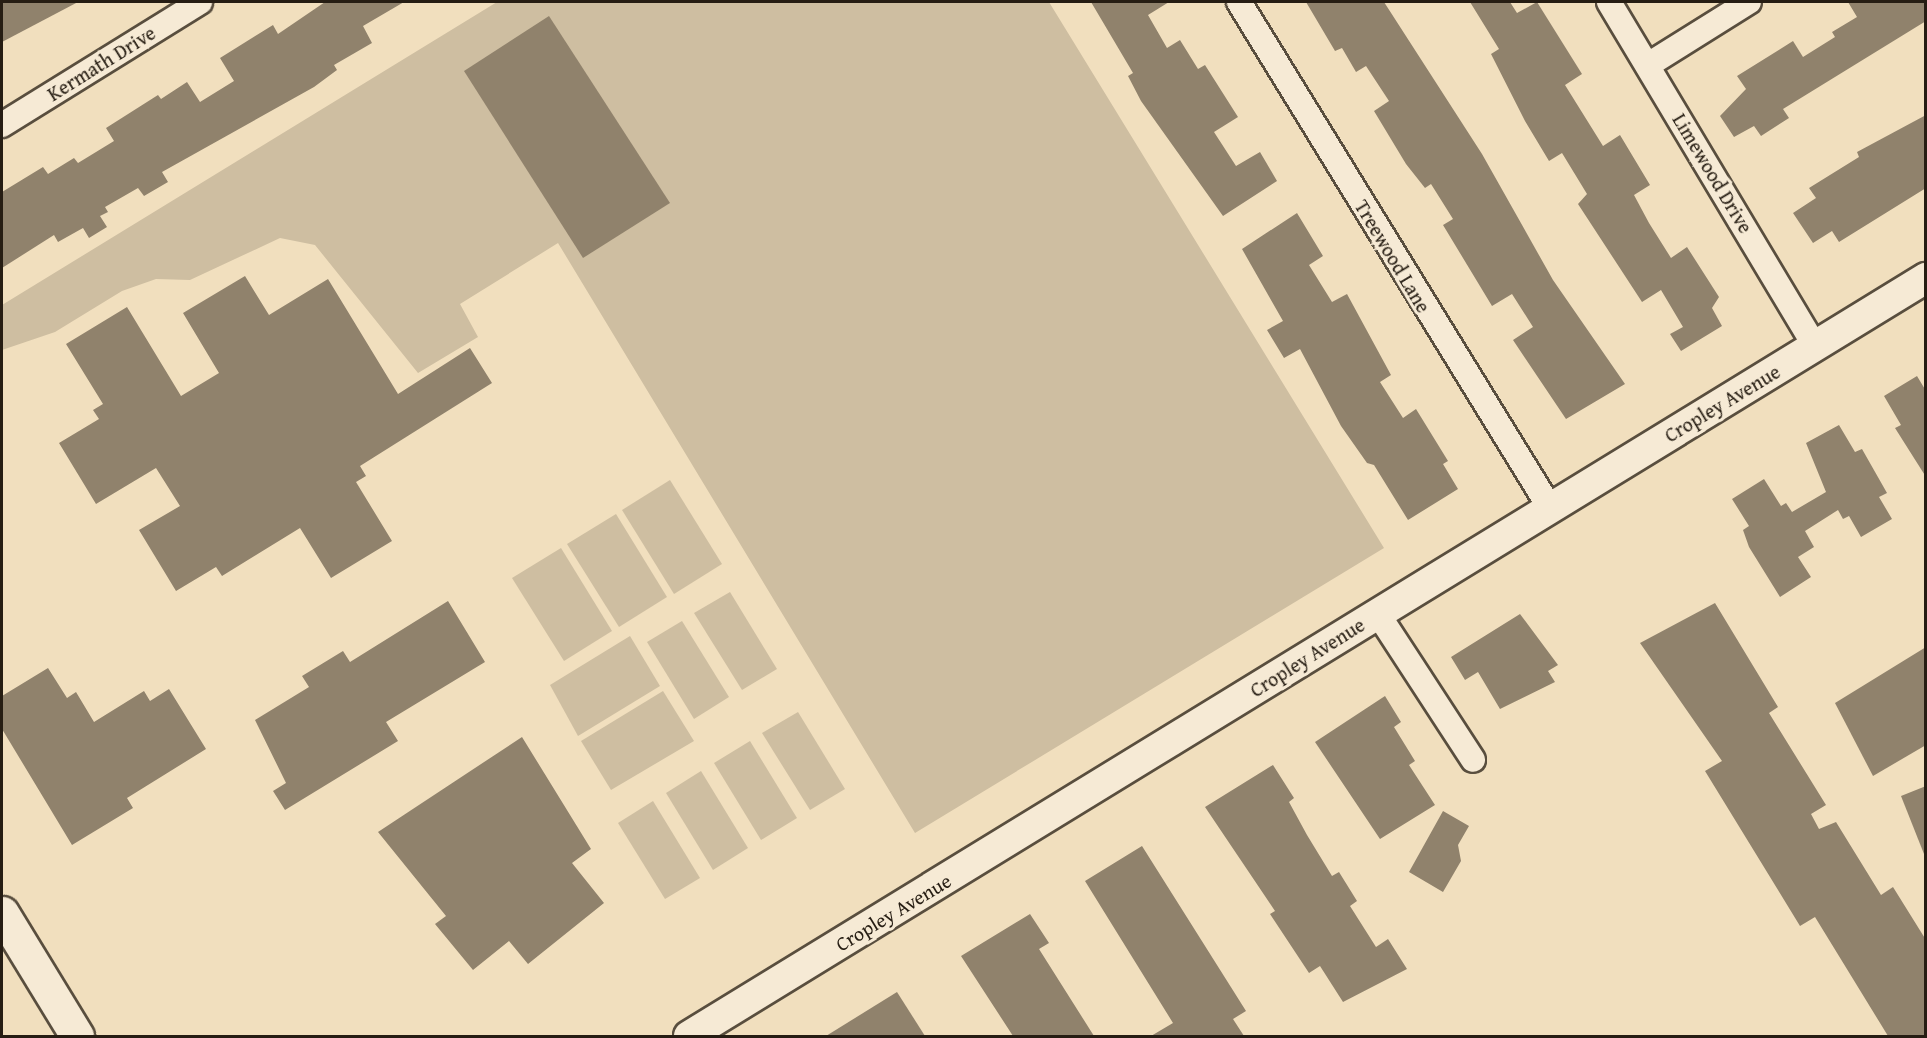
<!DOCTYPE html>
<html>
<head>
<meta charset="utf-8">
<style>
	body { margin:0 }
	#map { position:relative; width:1927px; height:1038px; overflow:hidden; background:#f1dfbe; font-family:"Gentium Book Plus",serif }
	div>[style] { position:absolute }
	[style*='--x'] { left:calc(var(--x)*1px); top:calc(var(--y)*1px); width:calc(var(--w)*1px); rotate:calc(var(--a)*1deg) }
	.green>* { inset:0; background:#cebea1 }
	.building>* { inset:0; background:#90826c }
	.roads { filter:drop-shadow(2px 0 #594e3e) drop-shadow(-2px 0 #594e3e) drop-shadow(0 2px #594e3e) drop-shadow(0 -2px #594e3e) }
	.minor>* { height:24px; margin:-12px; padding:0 12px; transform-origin:12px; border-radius:12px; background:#f6ead5 }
	.tertiary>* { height:30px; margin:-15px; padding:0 15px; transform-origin:15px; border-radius:15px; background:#f6ead5 }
	.secondary>* { height:33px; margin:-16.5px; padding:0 16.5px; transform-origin:16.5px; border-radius:16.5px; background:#f6ead5 }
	span { translate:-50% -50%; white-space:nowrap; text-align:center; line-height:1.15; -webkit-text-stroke:6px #f6ead5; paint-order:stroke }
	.street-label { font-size:20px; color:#261d13 }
	.frame { position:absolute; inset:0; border:3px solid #261d13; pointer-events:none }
</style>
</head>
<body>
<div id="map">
	<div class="green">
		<div style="clip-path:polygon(497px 2px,1049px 2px,1384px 548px,915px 833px,558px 243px,460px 304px,478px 337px,418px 373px,315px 245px,280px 238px,190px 280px,156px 279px,122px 291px,55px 332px,2px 350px,2px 305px)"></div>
		<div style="clip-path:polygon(670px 480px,722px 564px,674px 594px,622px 510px)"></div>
		<div style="clip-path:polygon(616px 514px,667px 597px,619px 627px,567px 544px)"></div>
		<div style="clip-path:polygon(561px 548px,612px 631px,564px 661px,512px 578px)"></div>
		<div style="clip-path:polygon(730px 592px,777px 669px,742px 690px,694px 613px)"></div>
		<div style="clip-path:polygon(682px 621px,729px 697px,694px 719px,647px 642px)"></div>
		<div style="clip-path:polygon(630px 636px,660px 686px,578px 736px,550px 685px)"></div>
		<div style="clip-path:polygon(663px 691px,694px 741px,611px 790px,581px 741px)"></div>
		<div style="clip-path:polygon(798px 712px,845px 789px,810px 810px,762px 733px)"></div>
		<div style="clip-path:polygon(750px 741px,797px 818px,761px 840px,714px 763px)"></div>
		<div style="clip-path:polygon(701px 771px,748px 848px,713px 870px,666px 793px)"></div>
		<div style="clip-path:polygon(653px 801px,700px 878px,665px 899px,618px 823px)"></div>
	</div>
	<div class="building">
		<div style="clip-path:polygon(2px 2px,78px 2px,2px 42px)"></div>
		<div style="clip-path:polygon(325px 2px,404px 2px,363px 26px,372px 43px,334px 65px,337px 70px,314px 87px,162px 172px,168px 182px,144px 196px,138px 188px,105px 207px,108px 212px,100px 216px,107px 227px,89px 238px,83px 228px,58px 242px,54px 235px,2px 268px,2px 192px,43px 167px,48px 174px,74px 158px,78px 163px,114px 141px,106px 128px,158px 95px,161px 99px,187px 82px,200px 102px,234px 81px,220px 58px,273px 25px,278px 34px)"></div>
		<div style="clip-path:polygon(1091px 2px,1169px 2px,1148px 15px,1167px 48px,1180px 40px,1198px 69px,1205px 65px,1238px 117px,1214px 132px,1236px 166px,1260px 152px,1277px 181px,1223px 216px,1141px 101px,1128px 76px,1133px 73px)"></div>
		<div style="clip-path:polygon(1306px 2px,1384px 2px,1482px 154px,1553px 280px,1625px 384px,1566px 419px,1513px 340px,1533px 327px,1512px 294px,1492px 306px,1443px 225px,1453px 219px,1431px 184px,1425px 188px,1406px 164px,1374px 111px,1389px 101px,1366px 66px,1356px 72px,1342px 48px,1335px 51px)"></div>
		<div style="clip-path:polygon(1470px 2px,1510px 2px,1517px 13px,1537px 2px,1582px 74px,1565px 85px,1603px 146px,1620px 135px,1650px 185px,1634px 195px,1649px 223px,1671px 258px,1687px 247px,1719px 297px,1712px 308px,1722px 326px,1681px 351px,1670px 334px,1683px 327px,1661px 290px,1642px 302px,1578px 204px,1587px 194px,1562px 153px,1549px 161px,1525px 121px,1491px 54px,1499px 49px)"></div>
		<div style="clip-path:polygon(1848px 2px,1926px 2px,1926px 21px,1783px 109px,1789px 118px,1761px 136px,1754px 126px,1734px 137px,1720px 116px,1746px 89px,1737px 76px,1793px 41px,1803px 57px,1835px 37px,1832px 32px,1857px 17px)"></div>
		<div style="clip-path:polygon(549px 16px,670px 203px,583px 258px,464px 71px)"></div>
		<div style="clip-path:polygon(1926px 115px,1926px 188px,1839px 242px,1832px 231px,1813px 243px,1793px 213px,1816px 198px,1809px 188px,1859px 157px,1857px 152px)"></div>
		<div style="clip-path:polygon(1297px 213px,1323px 256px,1309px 265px,1332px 302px,1347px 294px,1391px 375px,1380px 382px,1403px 418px,1416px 409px,1448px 461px,1443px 464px,1458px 489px,1408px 520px,1374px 465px,1367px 463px,1341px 426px,1300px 349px,1284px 358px,1267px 330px,1283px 321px,1242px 249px)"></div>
		<div style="clip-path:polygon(245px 276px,269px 315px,328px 279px,398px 394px,470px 348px,492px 383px,360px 466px,366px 476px,356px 482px,392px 541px,331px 578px,300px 528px,222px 576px,216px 567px,176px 591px,139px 530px,180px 506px,156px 468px,96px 504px,59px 443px,99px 419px,93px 410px,103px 404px,66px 344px,127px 307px,181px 396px,219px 373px,183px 313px)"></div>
		<div style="clip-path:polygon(1917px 376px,1926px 391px,1926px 477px,1895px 428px,1901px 425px,1884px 396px)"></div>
		<div style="clip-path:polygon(1839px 425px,1855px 452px,1862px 449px,1887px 493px,1879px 497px,1892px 519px,1861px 537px,1849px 516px,1843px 519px,1838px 510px,1805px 531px,1814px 547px,1798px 557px,1811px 577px,1780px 597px,1749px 547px,1743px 530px,1749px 526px,1732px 499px,1764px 479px,1781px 506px,1786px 503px,1792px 512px,1826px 492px,1806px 443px)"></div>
		<div style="clip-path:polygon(448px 601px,485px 662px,386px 722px,398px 741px,285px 810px,273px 791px,286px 783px,255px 720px,309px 687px,302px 676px,343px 651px,350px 662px)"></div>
		<div style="clip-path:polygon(1715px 603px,1778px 707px,1769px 713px,1826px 805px,1811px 814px,1819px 829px,1836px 822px,1881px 895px,1893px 887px,1926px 940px,1926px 1036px,1888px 1036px,1815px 917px,1800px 926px,1705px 771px,1722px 761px,1640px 643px)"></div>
		<div style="clip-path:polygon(1520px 614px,1558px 665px,1548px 671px,1555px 682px,1500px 709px,1478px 672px,1465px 680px,1451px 657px)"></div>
		<div style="clip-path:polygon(1926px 647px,1926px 745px,1873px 776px,1835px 703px)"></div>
		<div style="clip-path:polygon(48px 668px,67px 698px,76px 692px,94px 722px,144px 691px,150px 701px,169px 689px,206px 749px,127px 798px,133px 808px,72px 845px,2px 729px,2px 696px)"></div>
		<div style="clip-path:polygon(1385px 696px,1401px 722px,1394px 727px,1415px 761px,1409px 765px,1435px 805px,1380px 839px,1315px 742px)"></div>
		<div style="clip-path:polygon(522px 737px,591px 849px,572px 863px,604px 903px,528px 964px,509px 941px,473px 970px,435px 924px,446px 916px,378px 832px)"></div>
		<div style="clip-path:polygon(1273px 765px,1294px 798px,1289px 802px,1307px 835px,1332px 876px,1339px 872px,1357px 901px,1350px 906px,1376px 947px,1388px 939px,1407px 969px,1343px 1002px,1320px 966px,1309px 973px,1270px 914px,1275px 911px,1205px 807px)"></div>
		<div style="clip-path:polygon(1926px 786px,1926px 854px,1924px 854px,1901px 796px)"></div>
		<div style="clip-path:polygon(1443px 811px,1469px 826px,1458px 845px,1461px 861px,1443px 892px,1409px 872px)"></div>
		<div style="clip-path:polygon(1142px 846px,1246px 1011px,1233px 1019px,1244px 1036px,1151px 1036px,1173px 1023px,1085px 881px)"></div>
		<div style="clip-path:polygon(1030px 914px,1049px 943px,1039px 949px,1094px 1036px,1013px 1036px,961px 956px)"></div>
		<div style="clip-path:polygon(897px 992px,925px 1036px,826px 1036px)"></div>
	</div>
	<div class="roads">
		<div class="minor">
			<div style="--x:1239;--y:2;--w:594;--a:58.42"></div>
			<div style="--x:1609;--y:2;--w:401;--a:59.1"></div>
			<div style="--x:1648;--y:65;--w:119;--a:-32"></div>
			<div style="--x:2;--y:125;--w:233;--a:-31.8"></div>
			<div style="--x:1378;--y:614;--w:174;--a:56.9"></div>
		</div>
		<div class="tertiary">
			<div style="--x:689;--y:1036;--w:1451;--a:-31.5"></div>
		</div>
		<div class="secondary">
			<div style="--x:2;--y:913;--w:144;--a:58.6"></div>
		</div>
	</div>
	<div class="street-label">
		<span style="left:101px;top:63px;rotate:-32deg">Kermath Drive</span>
		<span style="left:1713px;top:173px;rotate:59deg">Limewood Drive</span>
		<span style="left:1393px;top:256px;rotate:59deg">Treewood Lane</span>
		<span style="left:1722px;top:403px;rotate:-31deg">Cropley Avenue</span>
		<span style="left:1307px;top:657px;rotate:-32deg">Cropley Avenue</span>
		<span style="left:893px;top:912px;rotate:-31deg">Cropley Avenue</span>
	</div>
	<div class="frame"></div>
</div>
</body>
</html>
